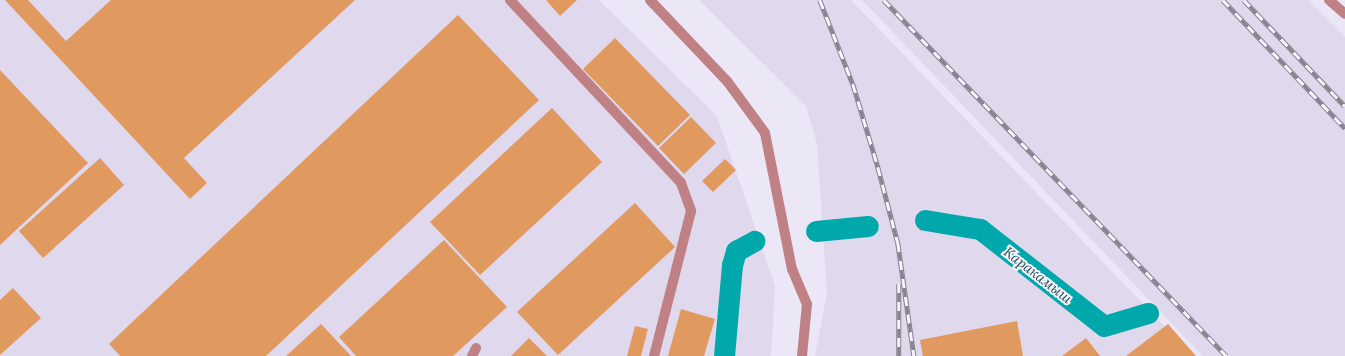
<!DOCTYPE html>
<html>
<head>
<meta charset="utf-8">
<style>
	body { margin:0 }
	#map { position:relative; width:1345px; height:356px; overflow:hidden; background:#ece7f6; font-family:Lora,serif }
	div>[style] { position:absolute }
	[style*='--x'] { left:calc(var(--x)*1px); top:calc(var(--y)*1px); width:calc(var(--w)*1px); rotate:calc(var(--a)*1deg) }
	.built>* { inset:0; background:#e0d8ed }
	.canal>* { height:21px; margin:-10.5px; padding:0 10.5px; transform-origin:10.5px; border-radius:10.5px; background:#00a8ac }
	.building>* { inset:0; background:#e0995f }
	.lane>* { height:10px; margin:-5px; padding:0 5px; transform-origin:5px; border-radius:5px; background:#bf8183 }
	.street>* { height:10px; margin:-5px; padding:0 5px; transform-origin:5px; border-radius:5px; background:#bf8183 }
	.rail>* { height:4.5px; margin-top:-2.25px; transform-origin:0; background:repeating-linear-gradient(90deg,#f9f5fe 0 9px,#87838e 0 18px); box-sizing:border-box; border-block:1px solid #87838e }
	span { translate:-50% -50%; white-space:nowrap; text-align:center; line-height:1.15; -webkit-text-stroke:4px #f9f5fe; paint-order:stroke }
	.water-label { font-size:14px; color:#154e50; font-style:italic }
</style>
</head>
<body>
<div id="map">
	<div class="built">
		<div style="clip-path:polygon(0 0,599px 0,717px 116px,775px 286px,771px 356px,0 356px)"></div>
		<div style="clip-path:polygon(699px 0,851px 0,1193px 356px,815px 356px,827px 293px,817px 144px,806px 106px)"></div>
		<div style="clip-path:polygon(862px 0,1308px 0,1345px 37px,1345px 356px,1203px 356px)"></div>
	</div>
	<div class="canal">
		<div style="--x:925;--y:220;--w:56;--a:9.3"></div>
		<div style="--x:980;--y:229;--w:157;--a:38"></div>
		<div style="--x:1104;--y:326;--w:46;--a:-16.5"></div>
		<div style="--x:816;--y:231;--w:52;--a:-5.5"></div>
		<div style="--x:724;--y:356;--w:91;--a:-85"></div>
		<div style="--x:732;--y:265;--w:15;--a:-74"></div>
		<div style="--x:736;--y:251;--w:21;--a:-29"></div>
	</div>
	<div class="building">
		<div style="clip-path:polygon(5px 0,28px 0,66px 41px,111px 0,355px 0,184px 158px,207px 183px,190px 199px)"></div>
		<div style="clip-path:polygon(546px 0,577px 0,560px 16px)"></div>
		<div style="clip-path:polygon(458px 15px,539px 100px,266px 356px,120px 356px,109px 344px)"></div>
		<div style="clip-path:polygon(615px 38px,690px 115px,658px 146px,583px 69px)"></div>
		<div style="clip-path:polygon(0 70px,88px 163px,0 245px)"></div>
		<div style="clip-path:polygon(552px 108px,602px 162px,480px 275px,430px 222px)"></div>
		<div style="clip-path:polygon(691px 117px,716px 143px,684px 174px,659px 148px)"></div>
		<div style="clip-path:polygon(100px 158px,124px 185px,43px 258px,19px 231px)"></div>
		<div style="clip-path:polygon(725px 159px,736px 170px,713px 192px,702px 181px)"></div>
		<div style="clip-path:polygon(635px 203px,675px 247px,558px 355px,517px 312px)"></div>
		<div style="clip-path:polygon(444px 240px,507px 307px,453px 356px,356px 356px,339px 337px)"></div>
		<div style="clip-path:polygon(13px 288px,41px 318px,0 355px,0 300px)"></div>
		<div style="clip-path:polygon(681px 309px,715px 319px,704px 356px,668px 356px)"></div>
		<div style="clip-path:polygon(1017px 321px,1023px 356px,923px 356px,920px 340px)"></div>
		<div style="clip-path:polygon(321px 324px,351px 356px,286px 356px)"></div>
		<div style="clip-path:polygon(1168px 324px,1196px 356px,1126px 356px)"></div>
		<div style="clip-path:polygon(635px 326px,648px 329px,641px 356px,627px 356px)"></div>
		<div style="clip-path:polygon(529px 338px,547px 356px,511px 356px)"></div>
		<div style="clip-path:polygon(1086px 338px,1100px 356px,1062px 356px)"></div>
	</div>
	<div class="lane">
		<div style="--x:510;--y:0;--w:250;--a:46.9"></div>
		<div style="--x:681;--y:183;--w:30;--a:70"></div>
		<div style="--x:691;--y:211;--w:150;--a:104.3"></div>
		<div style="--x:1329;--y:0;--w:21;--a:41"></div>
		<div style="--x:472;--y:356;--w:9;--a:-63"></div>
	</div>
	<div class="street">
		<div style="--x:650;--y:0;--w:112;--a:46.5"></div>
		<div style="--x:727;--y:81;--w:64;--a:53.8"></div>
		<div style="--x:765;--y:133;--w:139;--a:78.8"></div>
		<div style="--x:792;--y:269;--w:38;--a:67"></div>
		<div style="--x:807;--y:304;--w:52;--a:95.5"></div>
	</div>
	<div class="rail">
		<div style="--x:820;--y:0;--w:90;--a:68.6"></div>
		<div style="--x:853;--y:84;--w:87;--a:73.2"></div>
		<div style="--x:878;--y:167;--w:79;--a:75.3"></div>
		<div style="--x:898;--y:243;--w:114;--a:81.9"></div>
		<div style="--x:884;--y:0;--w:494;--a:46.1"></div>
		<div style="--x:1223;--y:0;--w:177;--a:46.4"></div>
		<div style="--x:1244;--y:0;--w:146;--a:46.4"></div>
		<div style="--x:899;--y:284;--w:72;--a:90"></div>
	</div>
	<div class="water-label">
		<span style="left:1038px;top:275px;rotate:38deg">Каракамыш</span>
	</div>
</div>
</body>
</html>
